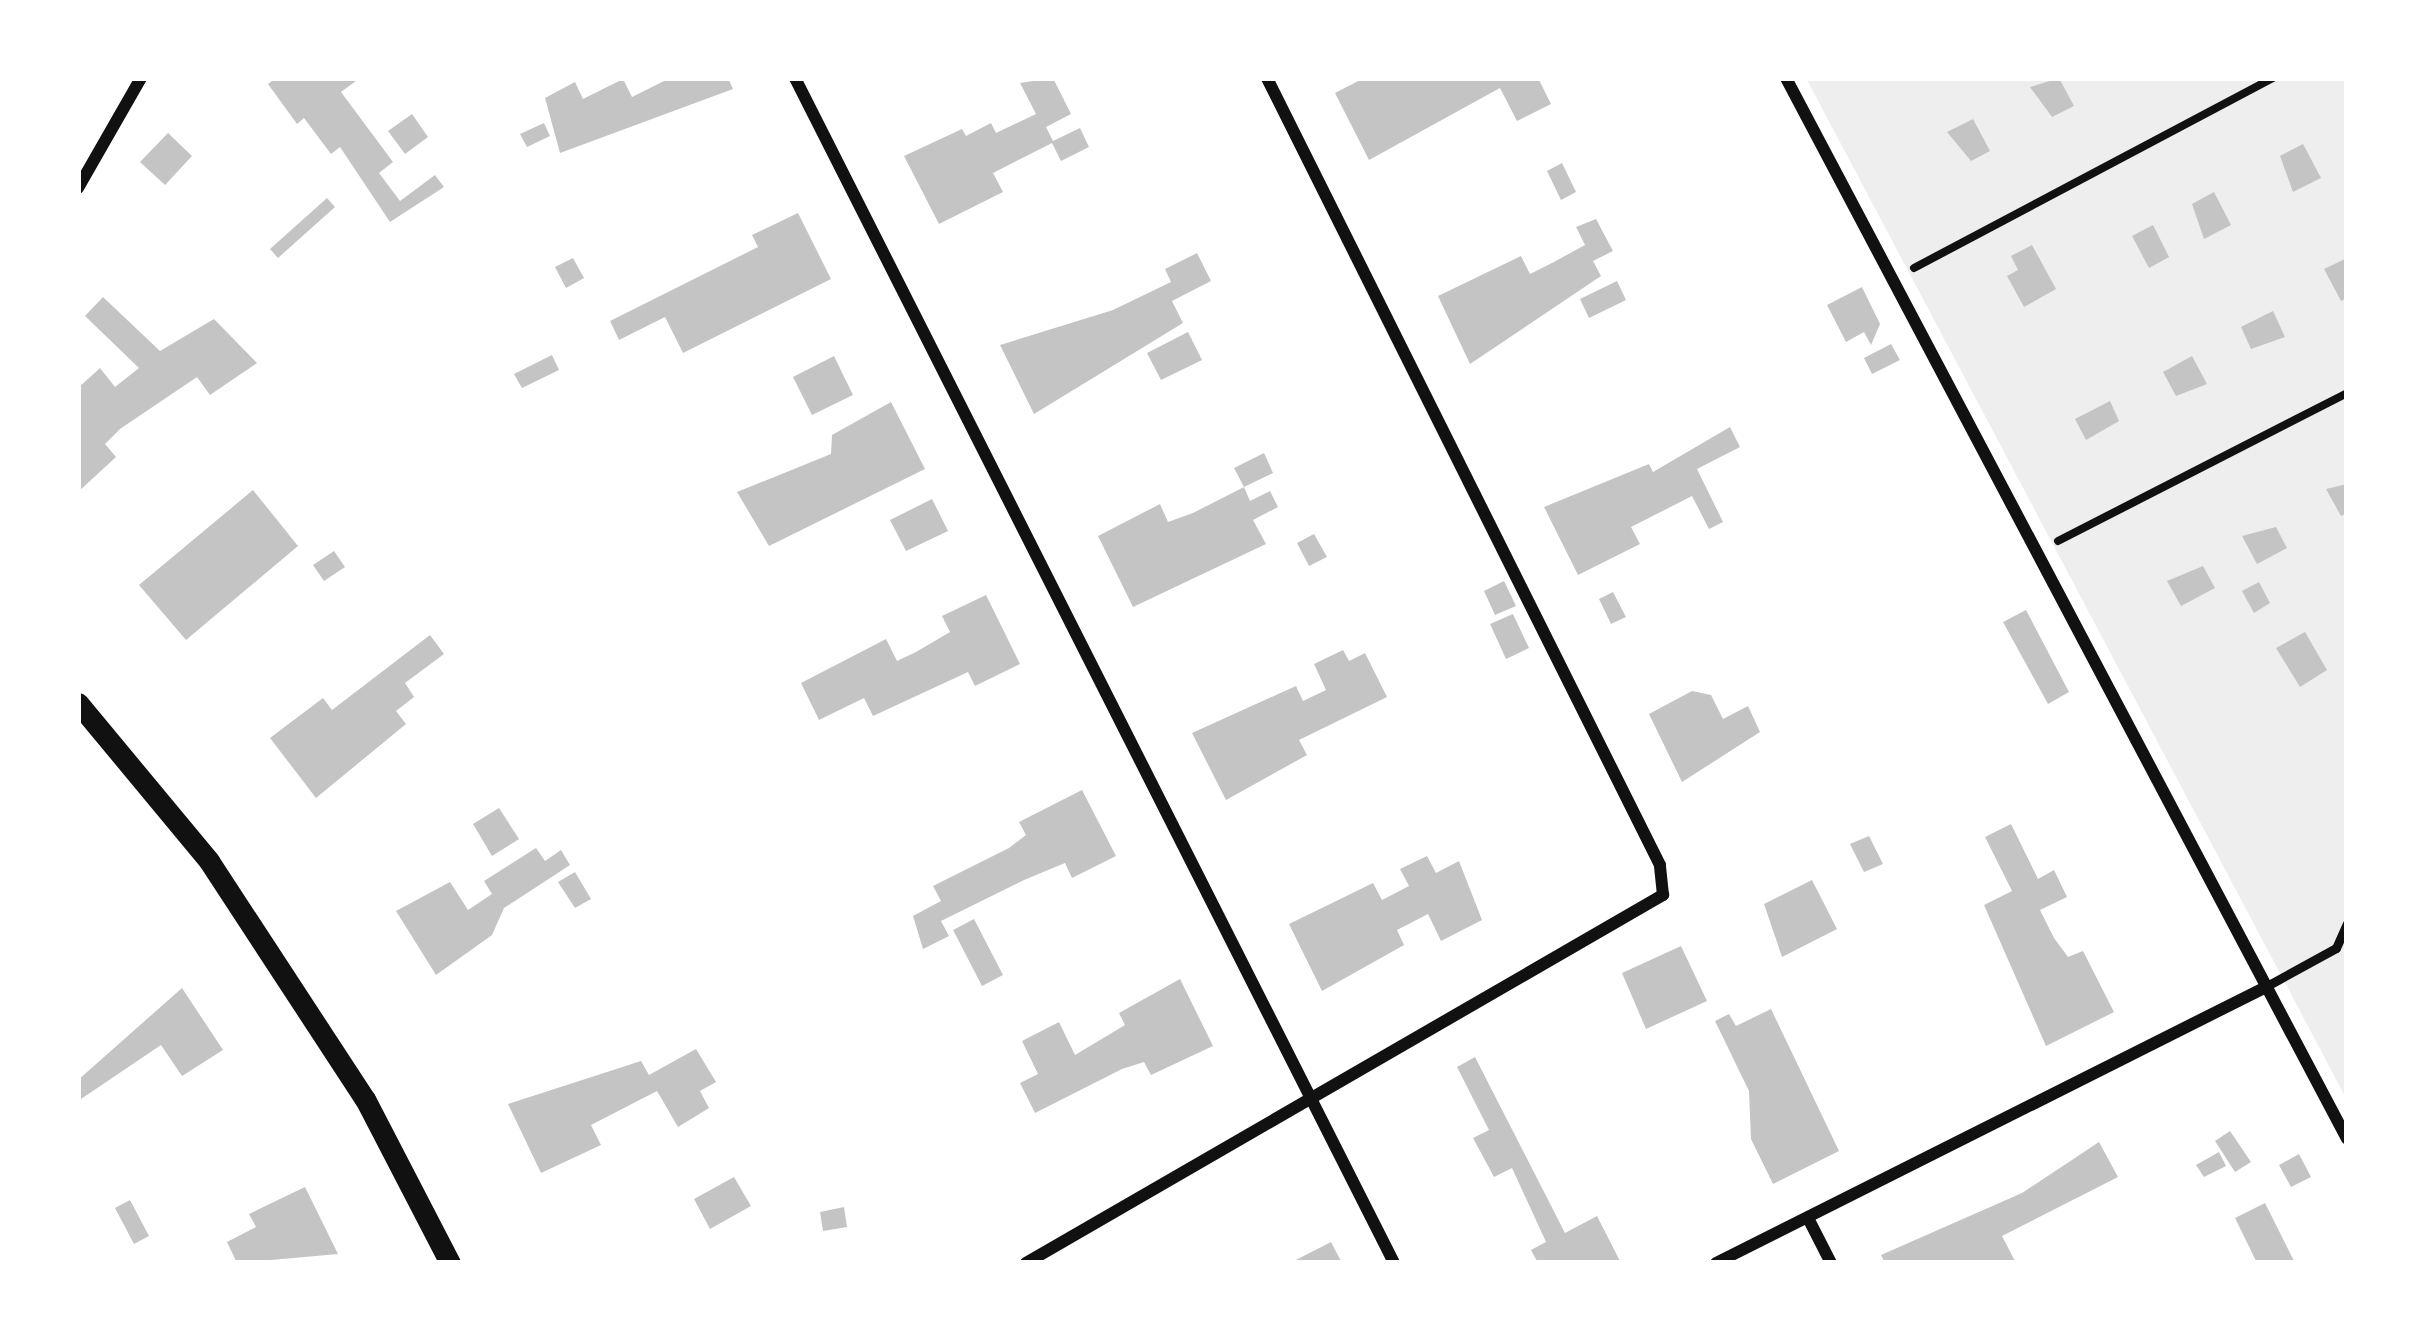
<!DOCTYPE html>
<html>
<head>
<meta charset="utf-8">
<style>
	body { margin:0 }
	#map { position:relative; width:2425px; height:1341px; overflow:hidden; background:#fff; font-family:"Sofia Sans Condensed",sans-serif }
	div>[style] { position:absolute }
	[style*='--x'] { left:calc(var(--x)*1px); top:calc(var(--y)*1px); width:calc(var(--w)*1px); rotate:calc(var(--a)*1deg) }
	.green>* { inset:0; background:#eee }
	.building>* { inset:0; background:#c4c4c4 }
	.path>* { height:8px; margin:-4px; padding:0 4px; transform-origin:4px; border-radius:4px; background:#111 }
	.service>* { height:9px; margin:-4.5px; padding:0 4.5px; transform-origin:4.5px; border-radius:4.5px; background:#111 }
	.minor>* { height:12px; margin:-6px; padding:0 6px; transform-origin:6px; border-radius:6px; background:#111 }
	.tertiary>* { height:21px; margin:-10.5px; padding:0 10.5px; transform-origin:10.5px; border-radius:10.5px; background:#111 }
	span { translate:-50% -50%; white-space:nowrap; text-align:center; line-height:1.15; -webkit-text-stroke:10px #fff; paint-order:stroke }
	.frame { position:absolute; inset:0; border:81px solid #fff; pointer-events:none }
</style>
</head>
<body>
<div id="map">
	<div class="green">
		<div style="clip-path:polygon(1806px 78px,2347px 78px,2347px 1100px,2273px 960px)"></div>
	</div>
	<div class="building">
		<div style="clip-path:polygon(276px 78px,360px 78px,341px 92px,393px 162px,379px 173px,400px 201px,435px 175px,444px 187px,390px 222px,340px 147px,331px 154px,304px 118px,297px 124px,268px 84px)"></div>
		<div style="clip-path:polygon(670px 78px,728px 78px,733px 89px,560px 153px,545px 98px,575px 82px,583px 99px,623px 79px,632px 97px)"></div>
		<div style="clip-path:polygon(1053px 78px,1071px 114px,1046px 127px,1053px 141px,1080px 128px,1089px 147px,1061px 161px,1052px 143px,993px 173px,1003px 192px,939px 224px,904px 156px,962px 129px,966px 136px,991px 123px,996px 133px,1036px 114px,1020px 83px)"></div>
		<div style="clip-path:polygon(1364px 78px,1538px 78px,1551px 104px,1517px 121px,1500px 88px,1369px 160px,1335px 93px)"></div>
		<div style="clip-path:polygon(2059px 78px,2074px 106px,2052px 117px,2030px 87px)"></div>
		<div style="clip-path:polygon(412px 114px,428px 137px,405px 154px,388px 131px)"></div>
		<div style="clip-path:polygon(1973px 119px,1990px 151px,1971px 161px,1947px 132px)"></div>
		<div style="clip-path:polygon(544px 123px,550px 136px,527px 147px,520px 134px)"></div>
		<div style="clip-path:polygon(168px 133px,192px 156px,165px 185px,140px 162px)"></div>
		<div style="clip-path:polygon(2303px 144px,2321px 178px,2293px 192px,2280px 156px)"></div>
		<div style="clip-path:polygon(1562px 163px,1576px 192px,1561px 200px,1547px 171px)"></div>
		<div style="clip-path:polygon(2214px 192px,2231px 225px,2204px 239px,2192px 204px)"></div>
		<div style="clip-path:polygon(327px 198px,335px 207px,278px 258px,270px 249px)"></div>
		<div style="clip-path:polygon(798px 213px,831px 279px,683px 353px,665px 317px,619px 340px,610px 321px,758px 247px,752px 235px)"></div>
		<div style="clip-path:polygon(1596px 219px,1613px 251px,1593px 261px,1601px 276px,1470px 364px,1438px 296px,1521px 256px,1530px 274px,1552px 263px,1585px 245px,1576px 227px)"></div>
		<div style="clip-path:polygon(2153px 225px,2169px 257px,2149px 268px,2132px 236px)"></div>
		<div style="clip-path:polygon(2032px 245px,2056px 289px,2024px 307px,2007px 276px,2018px 270px,2011px 256px)"></div>
		<div style="clip-path:polygon(1197px 253px,1211px 281px,1172px 301px,1183px 323px,1034px 414px,1000px 345px,1113px 310px,1171px 282px,1165px 269px)"></div>
		<div style="clip-path:polygon(573px 258px,584px 278px,566px 288px,555px 267px)"></div>
		<div style="clip-path:polygon(2347px 258px,2347px 298px,2341px 301px,2324px 269px)"></div>
		<div style="clip-path:polygon(1617px 281px,1626px 300px,1589px 318px,1580px 299px)"></div>
		<div style="clip-path:polygon(1862px 287px,1880px 324px,1871px 345px,1864px 332px,1846px 342px,1827px 305px)"></div>
		<div style="clip-path:polygon(103px 297px,160px 351px,214px 319px,257px 363px,210px 395px,197px 377px,120px 429px,105px 444px,116px 457px,78px 492px,78px 388px,100px 368px,115px 387px,139px 368px,85px 316px)"></div>
		<div style="clip-path:polygon(2273px 311px,2285px 337px,2251px 349px,2241px 327px)"></div>
		<div style="clip-path:polygon(1188px 332px,1202px 360px,1161px 380px,1147px 353px)"></div>
		<div style="clip-path:polygon(1891px 344px,1900px 360px,1872px 374px,1864px 358px)"></div>
		<div style="clip-path:polygon(552px 355px,559px 370px,522px 388px,514px 374px)"></div>
		<div style="clip-path:polygon(834px 356px,853px 395px,812px 415px,793px 377px)"></div>
		<div style="clip-path:polygon(2192px 356px,2207px 384px,2176px 396px,2163px 372px)"></div>
		<div style="clip-path:polygon(2110px 401px,2119px 421px,2086px 440px,2075px 419px)"></div>
		<div style="clip-path:polygon(891px 402px,925px 469px,769px 546px,737px 492px,831px 454px,832px 435px)"></div>
		<div style="clip-path:polygon(1730px 427px,1740px 447px,1697px 469px,1723px 522px,1709px 529px,1692px 496px,1631px 527px,1640px 544px,1578px 575px,1544px 507px,1649px 464px,1653px 472px)"></div>
		<div style="clip-path:polygon(1264px 453px,1273px 473px,1244px 487px,1250px 501px,1270px 491px,1278px 507px,1253px 520px,1266px 544px,1133px 607px,1098px 536px,1160px 504px,1168px 522px,1193px 513px,1244px 487px,1234px 468px)"></div>
		<div style="clip-path:polygon(2347px 484px,2347px 513px,2341px 516px,2326px 489px)"></div>
		<div style="clip-path:polygon(253px 490px,298px 546px,186px 640px,139px 585px)"></div>
		<div style="clip-path:polygon(932px 499px,948px 531px,906px 551px,890px 520px)"></div>
		<div style="clip-path:polygon(2276px 527px,2287px 548px,2257px 564px,2242px 536px)"></div>
		<div style="clip-path:polygon(1314px 534px,1327px 557px,1309px 566px,1297px 543px)"></div>
		<div style="clip-path:polygon(334px 551px,345px 567px,324px 581px,313px 565px)"></div>
		<div style="clip-path:polygon(2203px 566px,2215px 588px,2181px 606px,2167px 581px)"></div>
		<div style="clip-path:polygon(1504px 581px,1516px 606px,1495px 615px,1484px 591px)"></div>
		<div style="clip-path:polygon(2259px 582px,2270px 603px,2254px 613px,2242px 591px)"></div>
		<div style="clip-path:polygon(1613px 592px,1626px 617px,1611px 624px,1599px 599px)"></div>
		<div style="clip-path:polygon(986px 595px,1020px 664px,975px 686px,968px 672px,873px 716px,864px 698px,819px 720px,801px 683px,886px 639px,897px 661px,916px 652px,950px 632px,942px 616px)"></div>
		<div style="clip-path:polygon(2026px 610px,2069px 692px,2048px 704px,2003px 622px)"></div>
		<div style="clip-path:polygon(1513px 614px,1529px 648px,1506px 659px,1490px 624px)"></div>
		<div style="clip-path:polygon(2305px 632px,2327px 670px,2300px 687px,2276px 648px)"></div>
		<div style="clip-path:polygon(430px 635px,444px 654px,405px 683px,414px 697px,396px 711px,406px 724px,316px 798px,270px 738px,323px 698px,332px 710px)"></div>
		<div style="clip-path:polygon(1343px 650px,1349px 661px,1365px 653px,1387px 697px,1299px 740px,1307px 755px,1226px 800px,1192px 733px,1296px 686px,1303px 701px,1326px 690px,1314px 664px)"></div>
		<div style="clip-path:polygon(1692px 691px,1711px 695px,1723px 719px,1748px 706px,1760px 732px,1682px 782px,1649px 714px)"></div>
		<div style="clip-path:polygon(1082px 790px,1116px 856px,1072px 878px,1065px 863px,1024px 880px,941px 921px,949px 936px,923px 949px,913px 916px,941px 901px,933px 886px,1009px 848px,1026px 835px,1019px 822px)"></div>
		<div style="clip-path:polygon(499px 808px,519px 839px,492px 856px,473px 824px)"></div>
		<div style="clip-path:polygon(2011px 824px,2038px 879px,2054px 870px,2067px 897px,2040px 910px,2054px 938px,2068px 957px,2083px 951px,2114px 1012px,2046px 1046px,1984px 905px,2012px 891px,1985px 837px)"></div>
		<div style="clip-path:polygon(1869px 836px,1883px 864px,1864px 872px,1850px 844px)"></div>
		<div style="clip-path:polygon(536px 848px,545px 861px,561px 850px,570px 865px,504px 908px,492px 935px,436px 975px,396px 911px,450px 882px,468px 910px,492px 894px,484px 881px)"></div>
		<div style="clip-path:polygon(1427px 856px,1436px 873px,1459px 861px,1482px 920px,1441px 941px,1428px 914px,1397px 930px,1404px 945px,1322px 991px,1289px 924px,1373px 883px,1382px 900px,1409px 886px,1400px 869px)"></div>
		<div style="clip-path:polygon(575px 872px,591px 899px,575px 908px,558px 882px)"></div>
		<div style="clip-path:polygon(1812px 880px,1837px 929px,1782px 957px,1764px 904px)"></div>
		<div style="clip-path:polygon(974px 919px,1003px 975px,982px 986px,953px 930px)"></div>
		<div style="clip-path:polygon(1681px 946px,1707px 1001px,1646px 1029px,1622px 973px)"></div>
		<div style="clip-path:polygon(1180px 979px,1213px 1046px,1151px 1075px,1144px 1062px,1122px 1069px,1035px 1113px,1020px 1083px,1038px 1074px,1022px 1041px,1059px 1022px,1075px 1055px,1125px 1025px,1119px 1013px)"></div>
		<div style="clip-path:polygon(182px 988px,223px 1050px,182px 1076px,161px 1045px,78px 1101px,78px 1080px)"></div>
		<div style="clip-path:polygon(1771px 1009px,1839px 1151px,1773px 1184px,1751px 1139px,1749px 1091px,1715px 1021px,1729px 1014px,1736px 1026px)"></div>
		<div style="clip-path:polygon(696px 1049px,716px 1082px,700px 1091px,709px 1108px,678px 1127px,657px 1091px,591px 1125px,601px 1145px,541px 1173px,508px 1104px,641px 1061px,649px 1075px)"></div>
		<div style="clip-path:polygon(1475px 1057px,1565px 1233px,1597px 1216px,1620px 1261px,1538px 1263px,1531px 1250px,1546px 1242px,1512px 1168px,1494px 1177px,1473px 1138px,1489px 1130px,1457px 1067px)"></div>
		<div style="clip-path:polygon(2230px 1131px,2251px 1162px,2235px 1172px,2215px 1141px)"></div>
		<div style="clip-path:polygon(2099px 1142px,2118px 1177px,2002px 1236px,2016px 1263px,1885px 1263px,1881px 1255px,2022px 1193px)"></div>
		<div style="clip-path:polygon(2219px 1152px,2226px 1166px,2204px 1177px,2196px 1165px)"></div>
		<div style="clip-path:polygon(2299px 1154px,2311px 1177px,2291px 1187px,2279px 1165px)"></div>
		<div style="clip-path:polygon(734px 1177px,751px 1206px,710px 1229px,694px 1199px)"></div>
		<div style="clip-path:polygon(305px 1187px,338px 1254px,237px 1263px,227px 1242px,256px 1227px,249px 1214px)"></div>
		<div style="clip-path:polygon(130px 1200px,149px 1236px,134px 1244px,115px 1208px)"></div>
		<div style="clip-path:polygon(2265px 1203px,2295px 1263px,2257px 1263px,2235px 1218px)"></div>
		<div style="clip-path:polygon(844px 1207px,847px 1227px,823px 1231px,820px 1212px)"></div>
		<div style="clip-path:polygon(1331px 1242px,1342px 1263px,1290px 1263px)"></div>
	</div>
	<div class="path">
		<div style="--x:1914;--y:268;--w:406;--a:-27.9"></div>
		<div style="--x:2058;--y:541;--w:325;--a:-27.1"></div>
	</div>
	<div class="service">
		<div style="--x:2265;--y:987;--w:81;--a:-28.8"></div>
		<div style="--x:2336;--y:948;--w:27;--a:-66"></div>
	</div>
	<div class="minor">
		<div style="--x:795;--y:78;--w:1328;--a:63.18"></div>
		<div style="--x:1786;--y:78;--w:1200;--a:62.13"></div>
		<div style="--x:78;--y:188;--w:127;--a:-60.2"></div>
		<div style="--x:1808;--y:1218;--w:51;--a:62.9"></div>
		<div style="--x:1026;--y:1263;--w:736;--a:-30.02"></div>
		<div style="--x:1663;--y:895;--w:30;--a:-96"></div>
		<div style="--x:1660;--y:865;--w:880;--a:-116.54"></div>
		<div style="--x:1716;--y:1263;--w:613;--a:-26.65"></div>
	</div>
	<div class="tertiary">
		<div style="--x:78;--y:703;--w:205;--a:50.3"></div>
		<div style="--x:209;--y:861;--w:285;--a:56.8"></div>
		<div style="--x:365;--y:1099;--w:185;--a:62.6"></div>
	</div>
	<div class="frame"></div>
</div>
</body>
</html>
